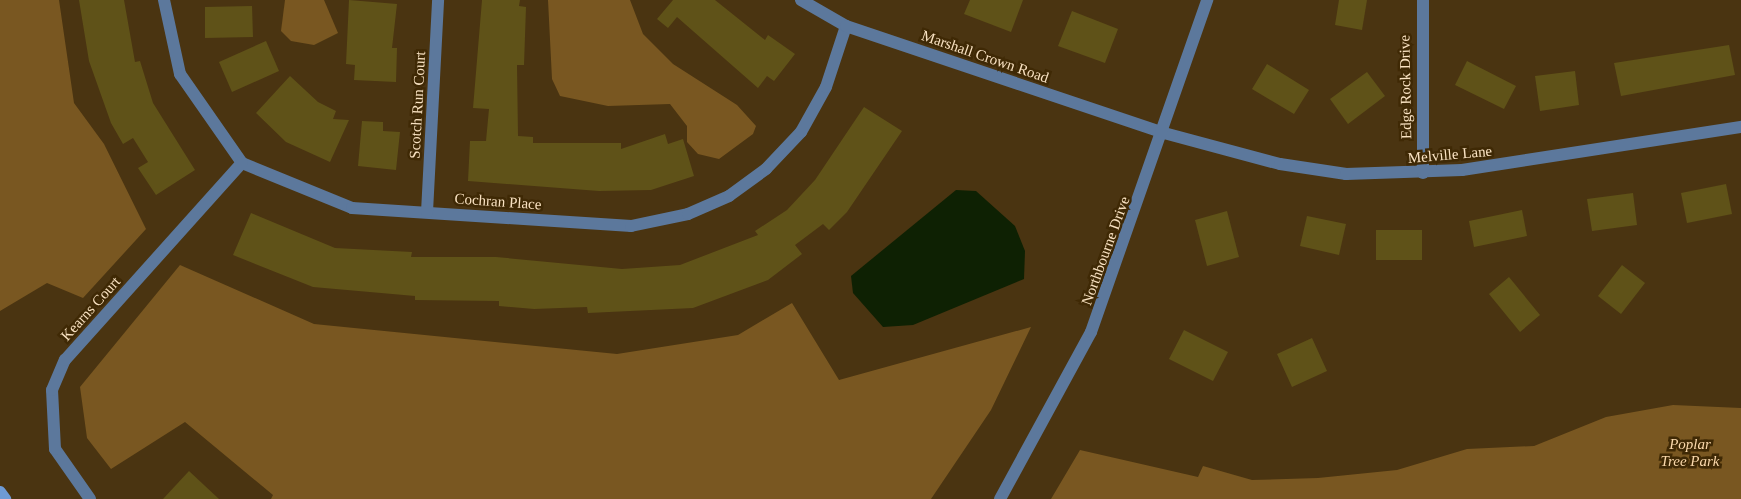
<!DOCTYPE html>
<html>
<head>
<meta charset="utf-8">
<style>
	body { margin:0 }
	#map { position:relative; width:1741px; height:499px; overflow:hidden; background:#4a3411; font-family:"Times New Roman",serif }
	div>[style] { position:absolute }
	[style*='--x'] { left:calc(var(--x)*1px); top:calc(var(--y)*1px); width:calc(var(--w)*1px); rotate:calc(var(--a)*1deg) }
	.green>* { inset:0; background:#795721 }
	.water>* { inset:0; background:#0e2103 }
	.building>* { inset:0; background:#5f5218 }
	.minor>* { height:12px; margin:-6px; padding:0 6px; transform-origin:6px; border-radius:6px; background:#5c789c }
	.tertiary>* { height:12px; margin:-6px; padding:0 6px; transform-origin:6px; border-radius:6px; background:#5c789c }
	.secondary>* { height:12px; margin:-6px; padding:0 6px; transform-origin:6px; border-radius:6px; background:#6e9ad4 }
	span { translate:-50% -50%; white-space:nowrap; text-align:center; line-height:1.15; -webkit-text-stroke:5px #3f2905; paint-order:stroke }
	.street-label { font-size:15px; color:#f9e2c2 }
	.park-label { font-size:15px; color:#fad8ab; font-style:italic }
</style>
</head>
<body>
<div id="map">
	<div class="green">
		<div style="clip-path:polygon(0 0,59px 0,74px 103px,104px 144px,146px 229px,83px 298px,47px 283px,0 311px)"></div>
		<div style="clip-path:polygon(285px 0,324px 0,338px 33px,314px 45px,291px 41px,281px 31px)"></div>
		<div style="clip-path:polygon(548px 0,630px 0,643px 34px,673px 64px,737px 105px,756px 126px,753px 134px,719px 159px,698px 154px,687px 142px,687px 126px,670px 104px,608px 106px,560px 96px,552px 79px)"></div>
		<div style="clip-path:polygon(180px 265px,314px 324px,617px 354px,738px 335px,792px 303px,839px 380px,1031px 327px,991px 410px,931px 499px,271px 499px,273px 495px,185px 422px,111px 469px,87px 438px,80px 387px)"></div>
		<div style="clip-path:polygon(1673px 405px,1741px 408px,1741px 499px,1051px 499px,1080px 450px,1198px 477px,1203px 466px,1252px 480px,1318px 478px,1397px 470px,1467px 449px,1534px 446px,1606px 417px)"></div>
	</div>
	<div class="water">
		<div style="clip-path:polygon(956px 190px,976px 191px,1015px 226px,1025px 251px,1024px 279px,913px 325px,883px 327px,853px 293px,851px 276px)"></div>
	</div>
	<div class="building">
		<div style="clip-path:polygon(79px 0,124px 0,135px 62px,140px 61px,153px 103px,195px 170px,156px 195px,138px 168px,148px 162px,133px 138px,123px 144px,111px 123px,89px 61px)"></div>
		<div style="clip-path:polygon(349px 0,397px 4px,392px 48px,397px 48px,396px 82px,354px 80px,355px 65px,346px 64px)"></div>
		<div style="clip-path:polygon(482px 0,520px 0,519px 6px,526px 7px,524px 65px,517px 65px,518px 136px,533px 137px,533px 143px,621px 143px,621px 149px,665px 134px,668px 144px,683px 139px,694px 176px,651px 190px,599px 191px,468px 181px,470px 141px,486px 141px,489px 109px,473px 108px)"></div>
		<div style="clip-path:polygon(673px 0,715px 0,765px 40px,768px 35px,795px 54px,774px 81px,767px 76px,758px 88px,677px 17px,668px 28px,657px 19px)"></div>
		<div style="clip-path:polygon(970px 0,1023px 0,1011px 32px,964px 14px)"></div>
		<div style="clip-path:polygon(1339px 0,1367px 0,1362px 30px,1335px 25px)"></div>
		<div style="clip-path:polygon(252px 6px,253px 37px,205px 38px,205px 7px)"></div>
		<div style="clip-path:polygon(1072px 11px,1118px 29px,1105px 63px,1058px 46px)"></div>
		<div style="clip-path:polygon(266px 41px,279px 71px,232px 92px,219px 62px)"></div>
		<div style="clip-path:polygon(1729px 45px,1735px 75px,1621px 96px,1614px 63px)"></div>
		<div style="clip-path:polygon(1467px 61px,1516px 86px,1504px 109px,1455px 85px)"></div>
		<div style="clip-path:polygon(1267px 64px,1309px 90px,1294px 114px,1252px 89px)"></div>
		<div style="clip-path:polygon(1575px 71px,1579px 105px,1540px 111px,1535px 76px)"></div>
		<div style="clip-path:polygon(1367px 72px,1385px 96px,1348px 124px,1330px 99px)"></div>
		<div style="clip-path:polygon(290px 76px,318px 102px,336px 111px,333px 119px,349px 120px,330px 162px,286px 142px,256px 113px)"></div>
		<div style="clip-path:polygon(864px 107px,902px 131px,847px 212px,829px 230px,823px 224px,795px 245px,802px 254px,768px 280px,693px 308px,588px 313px,587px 307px,534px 309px,499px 306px,499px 301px,415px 300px,415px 296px,313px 287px,233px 255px,251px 213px,335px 248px,412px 252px,411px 257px,496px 257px,622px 269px,680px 265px,758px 235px,755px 231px,787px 210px,815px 180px)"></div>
		<div style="clip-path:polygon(362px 121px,383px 122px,383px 131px,400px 132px,396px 170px,358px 166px)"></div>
		<div style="clip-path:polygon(1726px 184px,1732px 214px,1687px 223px,1681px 193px)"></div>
		<div style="clip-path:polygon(1633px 193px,1637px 225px,1592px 231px,1587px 199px)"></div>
		<div style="clip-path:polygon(1522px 210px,1527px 236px,1474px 247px,1469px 221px)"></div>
		<div style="clip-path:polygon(1227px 211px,1239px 257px,1207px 266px,1195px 220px)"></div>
		<div style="clip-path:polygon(1307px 216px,1346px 224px,1339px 255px,1300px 246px)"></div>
		<div style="clip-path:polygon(1376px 230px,1422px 230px,1422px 260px,1376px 260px)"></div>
		<div style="clip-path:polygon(1622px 265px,1645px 283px,1621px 314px,1598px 296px)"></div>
		<div style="clip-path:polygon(1509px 277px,1540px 315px,1520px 332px,1489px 294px)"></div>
		<div style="clip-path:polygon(1184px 330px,1228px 352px,1213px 381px,1169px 359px)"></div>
		<div style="clip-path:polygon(1312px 338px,1327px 371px,1292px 387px,1277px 354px)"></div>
		<div style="clip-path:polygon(189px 471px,219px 499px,163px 499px)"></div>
	</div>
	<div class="minor">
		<div style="--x:164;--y:0;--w:76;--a:77.8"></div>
		<div style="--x:180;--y:74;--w:108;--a:55.1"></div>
		<div style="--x:242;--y:163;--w:119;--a:22.2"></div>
		<div style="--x:352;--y:208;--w:280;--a:3.7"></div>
		<div style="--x:631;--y:226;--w:58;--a:-11.9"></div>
		<div style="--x:688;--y:214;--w:45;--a:-23.7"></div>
		<div style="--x:729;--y:196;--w:46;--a:-36.1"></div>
		<div style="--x:766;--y:169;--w:51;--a:-46.6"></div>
		<div style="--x:801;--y:132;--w:51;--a:-60.9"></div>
		<div style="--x:826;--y:87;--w:64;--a:-71.8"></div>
		<div style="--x:801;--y:0;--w:52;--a:30"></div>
		<div style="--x:846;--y:26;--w:336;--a:18.6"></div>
		<div style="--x:1164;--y:133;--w:120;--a:15"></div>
		<div style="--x:1280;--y:164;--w:67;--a:8.6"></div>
		<div style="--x:1346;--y:174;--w:116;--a:-2"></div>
		<div style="--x:1462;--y:170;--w:282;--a:-8.8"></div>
		<div style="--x:1423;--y:0;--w:173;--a:90"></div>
		<div style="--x:427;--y:212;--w:212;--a:-87"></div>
		<div style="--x:90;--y:499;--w:61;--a:-125"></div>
		<div style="--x:55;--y:449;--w:59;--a:-92.9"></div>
		<div style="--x:52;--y:390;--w:33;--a:-67"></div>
		<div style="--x:65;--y:360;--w:265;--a:-48.1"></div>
	</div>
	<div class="tertiary">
		<div style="--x:1000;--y:499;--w:190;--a:-61.4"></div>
		<div style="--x:1091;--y:332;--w:352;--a:-70.7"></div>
	</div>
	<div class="secondary">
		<div style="--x:0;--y:492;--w:9;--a:54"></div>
	</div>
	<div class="street-label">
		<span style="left:985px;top:57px;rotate:19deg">Marshall Crown Road</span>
		<span style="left:1406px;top:87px;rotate:-91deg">Edge Rock Drive</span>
		<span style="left:418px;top:105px;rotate:-87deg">Scotch Run Court</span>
		<span style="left:1450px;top:155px;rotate:-5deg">Melville Lane</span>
		<span style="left:498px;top:202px;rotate:4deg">Cochran Place</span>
		<span style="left:1106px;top:251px;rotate:-70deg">Northbourne Drive</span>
		<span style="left:91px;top:309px;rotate:-48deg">Kearns Court</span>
	</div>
	<div class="park-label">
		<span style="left:1690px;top:453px">Poplar<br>Tree Park</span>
	</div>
</div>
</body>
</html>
